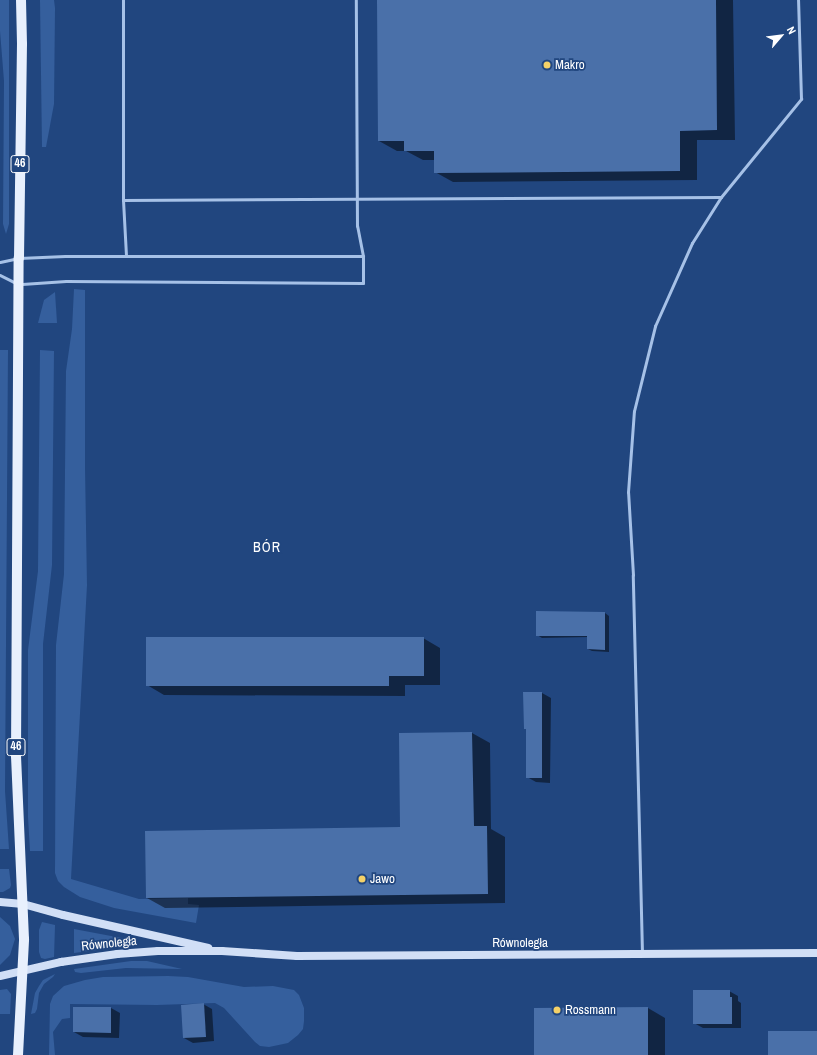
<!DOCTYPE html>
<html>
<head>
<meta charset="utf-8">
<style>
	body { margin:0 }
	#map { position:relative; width:817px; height:1055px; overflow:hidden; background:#21467f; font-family:"Archivo Narrow",sans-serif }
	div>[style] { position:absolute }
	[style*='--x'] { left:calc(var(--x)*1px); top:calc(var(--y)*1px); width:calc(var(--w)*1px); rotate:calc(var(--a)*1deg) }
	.green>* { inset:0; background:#355f9d }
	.shadow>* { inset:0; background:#0007 }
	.building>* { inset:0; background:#4a70a9 }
	.lane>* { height:3px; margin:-1.5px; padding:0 1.5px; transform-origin:1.5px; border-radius:1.5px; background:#a6c1e7 }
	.secondary>* { height:8px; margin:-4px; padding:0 4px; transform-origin:4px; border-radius:4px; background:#d1dff6 }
	.primary>* { height:10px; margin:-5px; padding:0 5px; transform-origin:5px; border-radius:5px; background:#e8f0fd }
	.dots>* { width:11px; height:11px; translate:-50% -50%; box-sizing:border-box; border:2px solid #21467f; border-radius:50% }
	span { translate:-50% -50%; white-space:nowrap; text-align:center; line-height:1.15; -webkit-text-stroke:3.5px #21467f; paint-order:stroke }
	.shield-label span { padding:1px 3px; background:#21467f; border:1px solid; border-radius:3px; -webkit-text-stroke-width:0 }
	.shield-label { font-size:12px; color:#fff; font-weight:700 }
	.poi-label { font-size:13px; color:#fff }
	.left { translate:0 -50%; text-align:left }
	.street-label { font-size:13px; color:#fff }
	.neighbourhood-label { font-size:14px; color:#fff; letter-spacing:1px }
	.north { position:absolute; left:761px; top:16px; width:40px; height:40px; -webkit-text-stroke:3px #21467f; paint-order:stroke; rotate:62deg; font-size:11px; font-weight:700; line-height:16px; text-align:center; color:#fff }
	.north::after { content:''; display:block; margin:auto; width:14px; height:18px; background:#fff; clip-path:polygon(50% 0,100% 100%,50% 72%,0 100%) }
</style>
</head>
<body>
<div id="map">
	<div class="green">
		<div style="clip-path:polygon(0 0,9px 0,9px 224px,6px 234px,3px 224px,4px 81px,0 31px)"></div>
		<div style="clip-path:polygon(40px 0,54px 0,55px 8px,54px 104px,46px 147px,42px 147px)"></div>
		<div style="clip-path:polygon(74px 289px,85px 290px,85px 467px,87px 585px,71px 879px,139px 899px,188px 898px,188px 904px,199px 905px,196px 923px,114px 908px,80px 897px,64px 887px,58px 881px,55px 873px,56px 645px,64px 574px,66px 371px,72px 329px)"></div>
		<div style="clip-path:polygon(55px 292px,57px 323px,38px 323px,44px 300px)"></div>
		<div style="clip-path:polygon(0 350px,8px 350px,5px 791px,9px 849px,0 849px)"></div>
		<div style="clip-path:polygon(40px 350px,54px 351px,52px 565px,43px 644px,43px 851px,30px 851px,28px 817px,28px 650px,38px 571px)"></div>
		<div style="clip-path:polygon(0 869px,9px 869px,11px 885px,10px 888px,3px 892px,0 892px)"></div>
		<div style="clip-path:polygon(0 917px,10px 926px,15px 939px,10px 955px,0 965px)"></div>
		<div style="clip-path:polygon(42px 922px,55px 925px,54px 957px,45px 959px,41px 958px,39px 952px,39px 930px)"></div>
		<div style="clip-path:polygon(74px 929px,127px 939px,130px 943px,129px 946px,74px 953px)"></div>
		<div style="clip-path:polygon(131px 961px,147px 961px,182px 969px,126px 968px,81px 973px,75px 972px,74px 969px)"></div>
		<div style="clip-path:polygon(55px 974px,53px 977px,44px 984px,39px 993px,37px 1009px,35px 1013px,31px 1014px,35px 993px,39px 986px,43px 980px)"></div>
		<div style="clip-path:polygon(168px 976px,188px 977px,244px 987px,273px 986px,294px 990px,299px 995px,304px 1008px,304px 1021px,303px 1029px,298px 1035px,288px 1043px,269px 1047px,260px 1046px,255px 1042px,224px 1008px,215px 1003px,157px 1005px,70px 1004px,70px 1018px,62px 1019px,53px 1032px,55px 1055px,49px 1055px,50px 1004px,53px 996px,64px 986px,85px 980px,103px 977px)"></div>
		<div style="clip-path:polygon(7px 989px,11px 994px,10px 1014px,0 1014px,0 990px)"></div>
	</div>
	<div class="shadow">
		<div style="clip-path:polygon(378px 0,733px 0,735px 140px,697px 140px,697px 180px,453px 182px,435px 172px,435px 160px,423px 160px,406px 151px,397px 151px,379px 141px)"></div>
		<div style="clip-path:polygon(605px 613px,609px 616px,609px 652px,592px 651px,588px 649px,588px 637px,542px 638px,537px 635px)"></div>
		<div style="clip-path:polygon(423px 638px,440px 648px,440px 685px,405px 685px,405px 696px,164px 695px,147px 685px)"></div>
		<div style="clip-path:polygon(542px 693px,551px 698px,550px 783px,536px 782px,527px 777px,527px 730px,525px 728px)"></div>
		<div style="clip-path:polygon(472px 733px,490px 743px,491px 829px,505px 837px,505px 903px,165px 908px,147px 898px,401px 828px)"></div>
		<div style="clip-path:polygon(729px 991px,738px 996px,738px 1001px,741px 1003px,741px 1028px,703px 1028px,694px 1023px)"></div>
		<div style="clip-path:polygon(203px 1004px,212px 1009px,214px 1041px,193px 1043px,184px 1038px)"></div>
		<div style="clip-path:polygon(111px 1008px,120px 1013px,119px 1038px,83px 1037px,74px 1032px)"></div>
		<div style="clip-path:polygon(648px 1008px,665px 1018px,665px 1055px,535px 1055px)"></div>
	</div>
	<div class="building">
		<div style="clip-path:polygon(377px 0,716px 0,717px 130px,680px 131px,680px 171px,434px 173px,434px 151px,404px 151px,404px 141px,378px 141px)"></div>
		<div style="clip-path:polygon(536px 611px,605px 612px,605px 650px,587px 649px,587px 636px,536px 636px)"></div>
		<div style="clip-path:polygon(146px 637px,424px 637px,424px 676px,389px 676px,389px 686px,146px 686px)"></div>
		<div style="clip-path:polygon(523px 692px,542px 692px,542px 778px,526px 778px,526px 729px,524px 729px)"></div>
		<div style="clip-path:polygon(472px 732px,474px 826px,487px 826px,488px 894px,146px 898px,145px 831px,400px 827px,399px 733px)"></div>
		<div style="clip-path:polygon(693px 990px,730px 990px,730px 997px,732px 997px,732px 1024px,693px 1024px)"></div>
		<div style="clip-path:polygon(204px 1003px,206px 1037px,183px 1038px,181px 1005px)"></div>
		<div style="clip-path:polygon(73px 1007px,111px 1007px,111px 1033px,73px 1032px)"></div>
		<div style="clip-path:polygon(648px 1007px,648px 1055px,534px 1055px,534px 1008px)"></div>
		<div style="clip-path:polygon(768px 1031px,817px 1031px,817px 1055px,768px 1055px)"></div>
	</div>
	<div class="lane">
		<div style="--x:123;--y:0;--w:200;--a:90"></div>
		<div style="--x:123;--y:200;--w:598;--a:-0.29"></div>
		<div style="--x:721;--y:197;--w:127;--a:-50.8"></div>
		<div style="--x:801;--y:99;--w:99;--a:-91.7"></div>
		<div style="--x:123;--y:200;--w:56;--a:86.9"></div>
		<div style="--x:0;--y:262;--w:19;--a:-12"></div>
		<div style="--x:19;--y:258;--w:46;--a:-2.5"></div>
		<div style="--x:65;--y:256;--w:298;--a:0"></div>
		<div style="--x:0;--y:275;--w:18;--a:27"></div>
		<div style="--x:22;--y:284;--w:44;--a:-3.9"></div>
		<div style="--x:66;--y:281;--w:297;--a:0.4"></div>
		<div style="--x:363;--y:283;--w:27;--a:-90"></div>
		<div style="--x:363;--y:256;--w:31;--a:-101"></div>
		<div style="--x:357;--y:226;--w:226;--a:-90.3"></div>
		<div style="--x:642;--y:953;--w:378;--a:-91.4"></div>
		<div style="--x:633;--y:575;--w:83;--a:-93.4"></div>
		<div style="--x:628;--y:492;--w:81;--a:-85.8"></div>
		<div style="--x:634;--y:411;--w:88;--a:-76.1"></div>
		<div style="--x:655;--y:326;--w:91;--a:-66"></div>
		<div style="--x:692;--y:243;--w:54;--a:-57.8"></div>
	</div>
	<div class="secondary">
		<div style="--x:0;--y:902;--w:23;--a:5"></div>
		<div style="--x:23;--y:904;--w:41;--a:15.4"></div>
		<div style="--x:63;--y:915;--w:149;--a:12.8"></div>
		<div style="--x:0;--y:976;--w:63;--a:-12.9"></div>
		<div style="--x:61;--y:962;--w:57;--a:-8.1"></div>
		<div style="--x:117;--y:954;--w:41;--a:-4.2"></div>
		<div style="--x:158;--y:951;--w:64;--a:0"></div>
		<div style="--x:222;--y:951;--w:75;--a:3.8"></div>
		<div style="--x:297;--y:956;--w:520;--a:-0.33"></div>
	</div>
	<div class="primary">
		<div style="--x:18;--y:1055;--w:116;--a:-87"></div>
		<div style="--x:24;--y:939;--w:183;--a:-92.5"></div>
		<div style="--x:16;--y:756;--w:498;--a:-89.7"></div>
		<div style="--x:19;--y:258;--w:214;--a:-89.2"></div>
		<div style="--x:22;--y:44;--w:44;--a:-91.3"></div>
	</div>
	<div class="dots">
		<div style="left:547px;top:65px;background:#f4d168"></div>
		<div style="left:362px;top:879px;background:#f4d168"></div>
		<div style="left:557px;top:1010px;background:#f4d168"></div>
	</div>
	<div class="shield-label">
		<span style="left:20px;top:164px">46</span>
		<span style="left:16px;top:747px">46</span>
	</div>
	<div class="poi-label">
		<span class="left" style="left:555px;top:65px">Makro</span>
		<span class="left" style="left:370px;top:879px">Jawo</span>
		<span class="left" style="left:565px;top:1010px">Rossmann</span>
	</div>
	<div class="street-label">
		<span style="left:520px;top:943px">Równoległa</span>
		<span style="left:109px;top:944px;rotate:-6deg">Równoległa</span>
	</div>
	<div class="neighbourhood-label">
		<span style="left:267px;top:547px">BÓR</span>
	</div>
	<div class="north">N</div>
</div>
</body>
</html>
